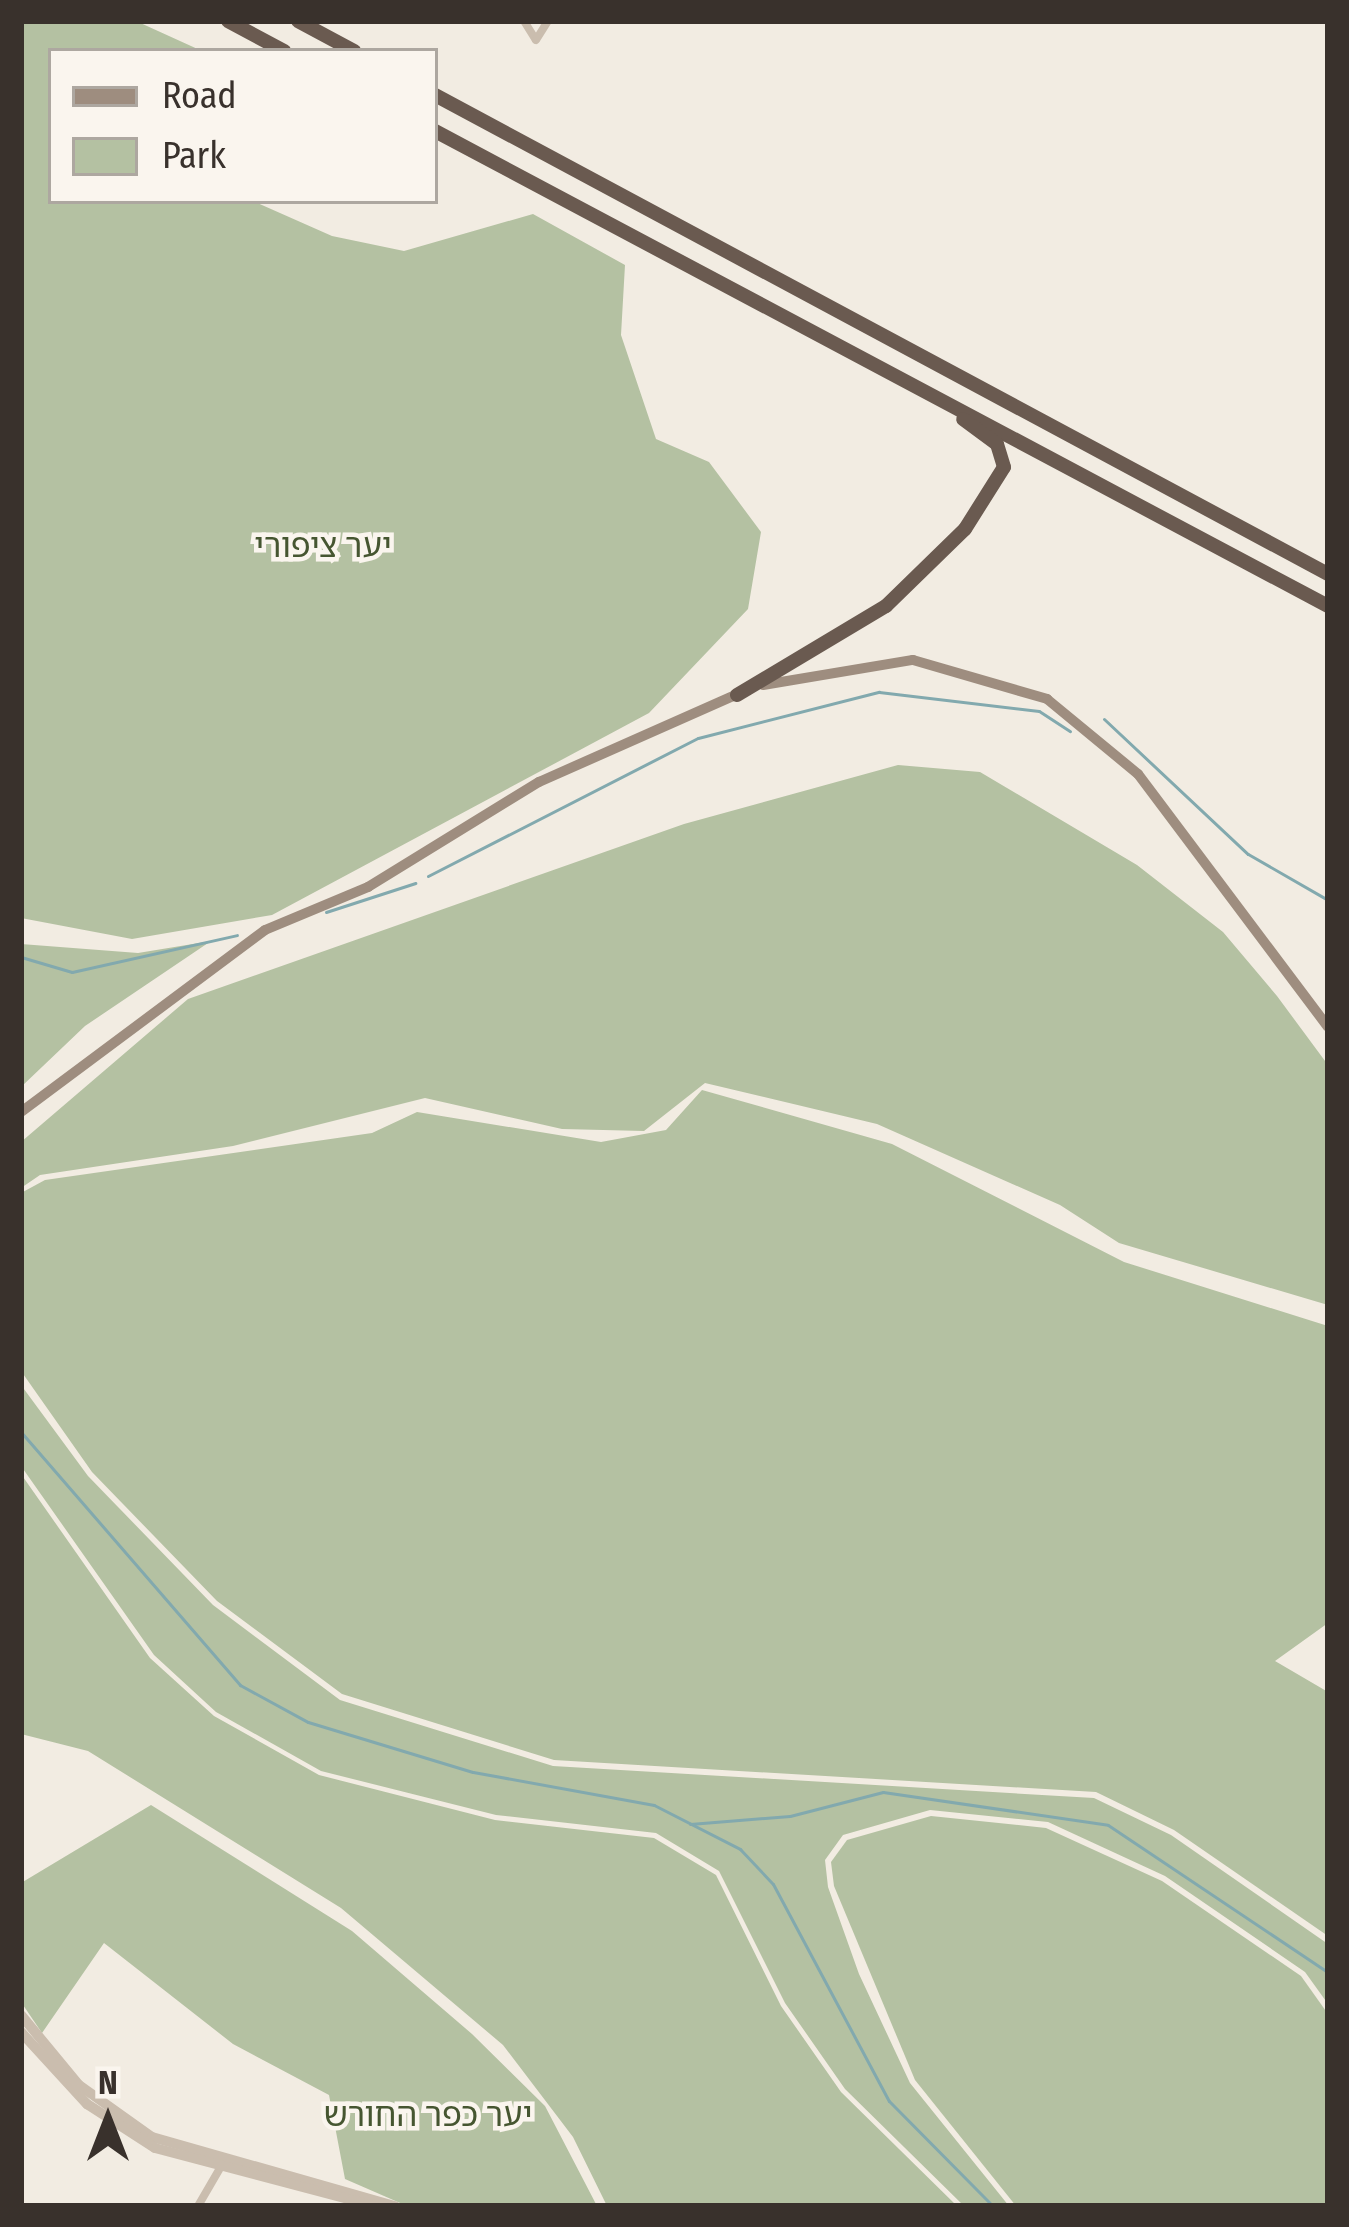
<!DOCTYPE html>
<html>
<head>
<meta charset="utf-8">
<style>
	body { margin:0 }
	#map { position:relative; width:1349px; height:2227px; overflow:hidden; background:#f2ece2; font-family:"Fira Sans Condensed","Noto Sans Hebrew",sans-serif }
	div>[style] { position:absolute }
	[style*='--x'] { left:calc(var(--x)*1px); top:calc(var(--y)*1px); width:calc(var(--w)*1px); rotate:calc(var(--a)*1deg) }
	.green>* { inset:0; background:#b4c1a2 }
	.stream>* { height:3px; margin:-1.5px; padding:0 1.5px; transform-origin:1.5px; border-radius:1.5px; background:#82a9ae }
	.minor>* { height:8px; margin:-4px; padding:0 4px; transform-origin:4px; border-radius:4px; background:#cabdae }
	.tertiary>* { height:10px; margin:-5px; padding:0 5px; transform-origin:5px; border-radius:5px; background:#cabdae }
	.secondary>* { height:10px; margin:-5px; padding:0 5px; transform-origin:5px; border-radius:5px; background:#9e8d7f }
	.trunk>* { height:14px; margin:-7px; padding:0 7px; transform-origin:7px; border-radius:7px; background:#6a5a50 }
	span { translate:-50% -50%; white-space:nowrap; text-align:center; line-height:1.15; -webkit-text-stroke:9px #faf5ee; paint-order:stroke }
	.park-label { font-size:33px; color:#465631 }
	.frame { position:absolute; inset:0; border:24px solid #39312c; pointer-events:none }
	.legend { position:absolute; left:48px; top:48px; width:390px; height:156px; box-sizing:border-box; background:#faf5ee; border:3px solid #ada7a0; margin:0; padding:15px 21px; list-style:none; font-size:36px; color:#39312c }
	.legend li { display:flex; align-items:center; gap:24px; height:60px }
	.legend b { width:60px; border:3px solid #ada7a0 }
	.north { position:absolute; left:48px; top:2059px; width:120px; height:120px; -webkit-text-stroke:9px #faf5ee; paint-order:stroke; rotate:0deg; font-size:33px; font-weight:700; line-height:48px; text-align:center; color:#39312c }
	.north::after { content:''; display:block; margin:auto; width:42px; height:54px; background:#39312c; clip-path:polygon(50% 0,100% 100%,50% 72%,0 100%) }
</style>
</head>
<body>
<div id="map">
	<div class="green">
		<div style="clip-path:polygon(21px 21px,136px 21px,202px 51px,51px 51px,51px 201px,253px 201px,332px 236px,404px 251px,533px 214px,625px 265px,621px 335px,656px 439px,709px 462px,761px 532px,748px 609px,649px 713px,272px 915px,132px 939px,21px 918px)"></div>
		<div style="clip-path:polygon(898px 765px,980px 772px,1137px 865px,1223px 932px,1277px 996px,1328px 1065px,1328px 1305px,1119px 1243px,1060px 1205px,877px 1124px,705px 1083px,644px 1131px,562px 1129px,425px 1098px,233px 1146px,40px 1175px,21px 1188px,21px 1142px,188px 999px,684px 824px)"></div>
		<div style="clip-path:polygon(211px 941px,85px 1026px,21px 1087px,21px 944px,138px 953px)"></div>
		<div style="clip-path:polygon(702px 1090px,892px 1144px,1124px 1262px,1328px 1326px,1328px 1623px,1275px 1661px,1328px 1692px,1328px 1936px,1174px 1830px,1096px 1792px,554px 1760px,342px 1694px,217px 1601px,92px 1472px,21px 1371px,21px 1193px,45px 1180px,372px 1133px,417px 1112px,601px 1142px,666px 1130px)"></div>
		<div style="clip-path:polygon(21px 1385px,88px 1476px,213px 1605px,340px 1700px,553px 1766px,1094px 1798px,1171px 1835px,1328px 1944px,1328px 2004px,1305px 1972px,1165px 1876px,1048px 1822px,930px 1810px,843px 1835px,825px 1860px,828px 1887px,859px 1974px,910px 2083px,1009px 2206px,964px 2206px,845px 2089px,785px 2003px,719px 1871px,656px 1833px,496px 1815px,321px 1771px,216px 1712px,154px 1655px,21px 1466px)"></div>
		<div style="clip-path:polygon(21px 1474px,150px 1658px,214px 1716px,319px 1775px,495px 1820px,654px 1838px,716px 1875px,781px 2006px,841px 2092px,957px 2206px,607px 2206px,573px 2137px,503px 2045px,341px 1908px,88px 1751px,21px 1734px)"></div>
		<div style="clip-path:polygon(151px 1805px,352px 1931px,472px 2034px,545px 2106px,597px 2206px,407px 2206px,345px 2179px,329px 2095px,233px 2044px,104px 1943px,42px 2033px,21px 2002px,21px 1883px)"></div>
		<div style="clip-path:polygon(931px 1816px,1046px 1828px,1162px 1881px,1301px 1976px,1328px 2014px,1328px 2206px,1016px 2206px,915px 2080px,834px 1886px,831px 1862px,847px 1840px)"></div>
	</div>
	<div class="stream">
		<div style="--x:1104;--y:719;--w:197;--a:43.2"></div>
		<div style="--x:1248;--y:854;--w:92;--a:29.9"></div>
		<div style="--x:428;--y:876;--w:303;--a:-27.1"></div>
		<div style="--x:698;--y:738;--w:187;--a:-14.3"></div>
		<div style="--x:879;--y:692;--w:161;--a:6.8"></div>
		<div style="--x:1039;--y:711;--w:37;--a:33"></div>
		<div style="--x:326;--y:912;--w:94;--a:-18"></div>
		<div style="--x:21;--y:957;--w:53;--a:16.4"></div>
		<div style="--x:72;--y:972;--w:169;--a:-12.6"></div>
		<div style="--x:21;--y:1432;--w:335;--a:49.1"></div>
		<div style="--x:240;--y:1685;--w:77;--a:28.6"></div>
		<div style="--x:308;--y:1722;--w:172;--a:16.9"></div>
		<div style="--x:473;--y:1772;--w:184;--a:10.3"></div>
		<div style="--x:654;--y:1805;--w:97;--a:27.1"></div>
		<div style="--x:740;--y:1849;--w:48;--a:46.7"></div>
		<div style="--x:773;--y:1884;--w:246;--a:61.9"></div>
		<div style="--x:889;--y:2101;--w:148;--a:45.3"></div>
		<div style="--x:690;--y:1824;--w:100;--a:-4.6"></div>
		<div style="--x:790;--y:1816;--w:96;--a:-14.5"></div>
		<div style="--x:883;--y:1792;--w:227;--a:8.3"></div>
		<div style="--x:1108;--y:1825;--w:265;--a:33.8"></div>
	</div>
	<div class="minor">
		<div style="--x:524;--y:21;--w:22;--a:58"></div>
		<div style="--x:536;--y:40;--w:22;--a:-58"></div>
		<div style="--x:198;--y:2206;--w:50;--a:-59.8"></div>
	</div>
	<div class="tertiary">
		<div style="--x:21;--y:2015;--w:91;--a:50.4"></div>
		<div style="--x:79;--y:2085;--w:90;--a:35.5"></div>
		<div style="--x:152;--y:2137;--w:253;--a:15.9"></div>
		<div style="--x:21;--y:2032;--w:98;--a:47.5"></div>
		<div style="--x:87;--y:2104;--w:81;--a:32.9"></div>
		<div style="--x:155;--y:2148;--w:228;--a:14.8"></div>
	</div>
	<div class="secondary">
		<div style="--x:763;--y:685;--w:152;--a:-9.5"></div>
		<div style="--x:913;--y:660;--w:140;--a:16.2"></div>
		<div style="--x:1047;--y:699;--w:118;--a:39.5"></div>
		<div style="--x:1138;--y:774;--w:316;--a:53.1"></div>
		<div style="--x:21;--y:1112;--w:304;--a:-36.7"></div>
		<div style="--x:265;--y:930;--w:112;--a:-22.7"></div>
		<div style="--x:368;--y:887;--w:201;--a:-31.6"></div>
		<div style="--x:539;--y:782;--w:220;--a:-23.9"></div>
	</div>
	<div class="trunk">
		<div style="--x:228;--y:21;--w:64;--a:28.2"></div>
		<div style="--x:298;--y:21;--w:64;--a:28.2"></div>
		<div style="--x:435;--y:95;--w:1013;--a:28.21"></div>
		<div style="--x:435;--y:131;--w:1011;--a:28.01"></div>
		<div style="--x:737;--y:695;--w:174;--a:-30.9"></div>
		<div style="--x:886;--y:606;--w:110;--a:-44.3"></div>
		<div style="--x:965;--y:529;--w:73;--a:-57.8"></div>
		<div style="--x:1004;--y:467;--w:24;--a:-107"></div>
		<div style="--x:997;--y:444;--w:42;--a:-143.7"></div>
	</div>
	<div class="park-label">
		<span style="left:323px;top:547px">יער ציפורי</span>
		<span style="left:428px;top:2116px">יער כפר החורש</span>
	</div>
	<div class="frame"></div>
	<ul class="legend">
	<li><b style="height:15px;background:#9e8d7f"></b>Road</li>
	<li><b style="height:33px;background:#b4c1a2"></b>Park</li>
	</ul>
	<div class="north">N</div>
</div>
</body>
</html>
